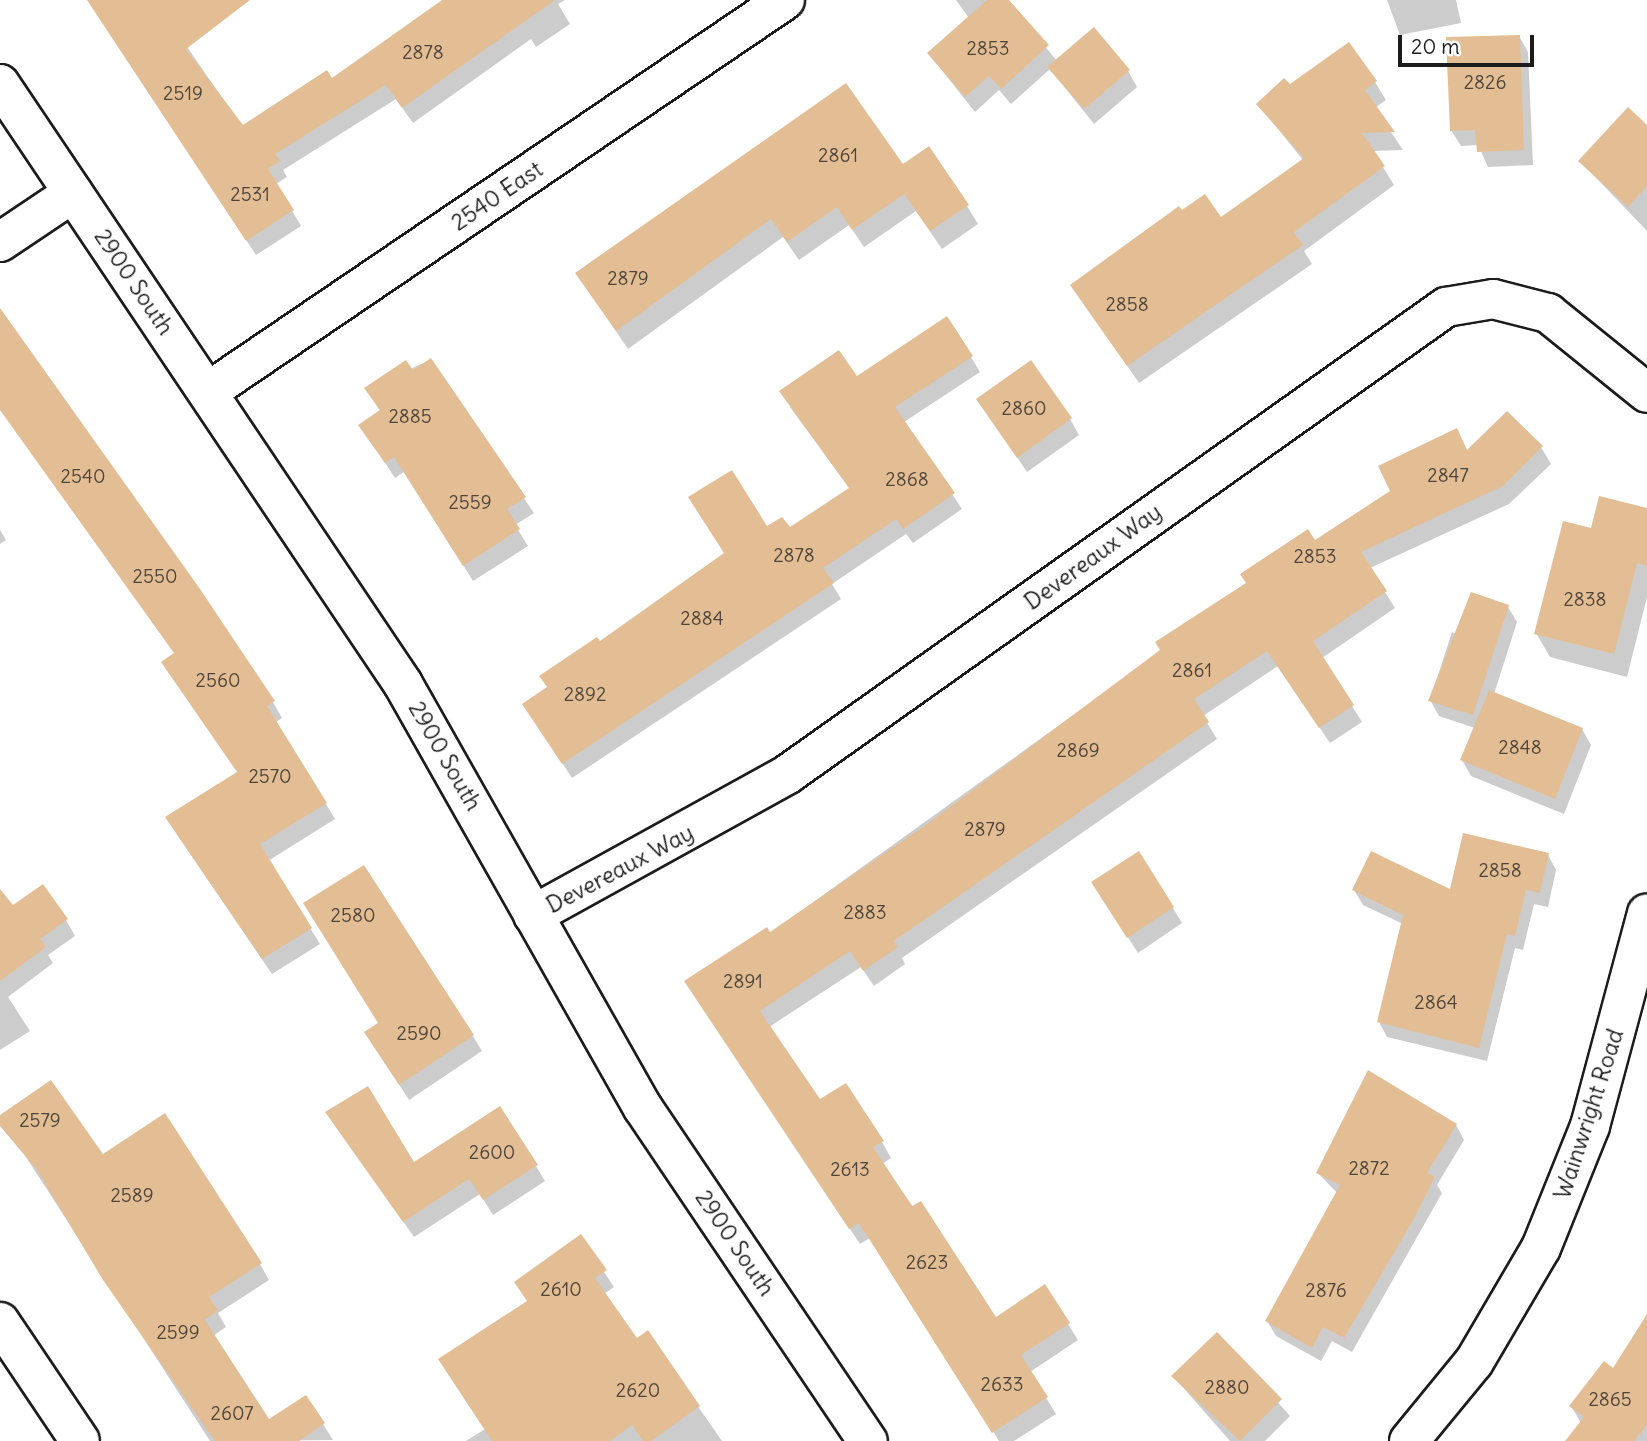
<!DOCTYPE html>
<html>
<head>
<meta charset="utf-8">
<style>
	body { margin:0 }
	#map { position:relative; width:1647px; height:1441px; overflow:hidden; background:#fff; font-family:Delius,sans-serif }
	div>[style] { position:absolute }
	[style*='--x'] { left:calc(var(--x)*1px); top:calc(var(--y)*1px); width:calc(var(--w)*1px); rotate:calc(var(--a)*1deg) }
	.shadow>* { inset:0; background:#0003 }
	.building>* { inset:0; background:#e3be94 }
	.roads { filter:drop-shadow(2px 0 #1c1c1c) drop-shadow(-2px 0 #1c1c1c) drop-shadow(0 2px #1c1c1c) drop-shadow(0 -2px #1c1c1c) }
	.minor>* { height:38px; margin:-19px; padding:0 19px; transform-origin:19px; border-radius:19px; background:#fff }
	span { translate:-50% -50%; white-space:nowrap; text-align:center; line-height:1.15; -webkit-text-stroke:5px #fff; paint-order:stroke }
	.number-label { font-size:19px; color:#4e443a }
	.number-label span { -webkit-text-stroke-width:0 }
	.street-label { font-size:23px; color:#1c1c1c }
	.scale { position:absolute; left:1398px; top:35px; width:136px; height:32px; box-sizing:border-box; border:4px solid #1c1c1c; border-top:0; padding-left:9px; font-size:21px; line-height:24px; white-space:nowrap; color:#1c1c1c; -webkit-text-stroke:5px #fff; paint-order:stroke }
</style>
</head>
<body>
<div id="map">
	<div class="shadow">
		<div style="clip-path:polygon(88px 0,155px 0,242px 127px,331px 81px,445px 0,565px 0,558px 4px,570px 24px,536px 47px,531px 39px,413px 123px,396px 99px,283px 170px,287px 177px,276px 184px,301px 226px,256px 255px)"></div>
		<div style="clip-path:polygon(956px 0,1007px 0,1057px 61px,1128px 71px,1137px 87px,1094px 124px,1050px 69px,1011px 104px,999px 90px,975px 112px,929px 54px,969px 18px)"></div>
		<div style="clip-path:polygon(1387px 0,1456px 0,1461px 23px,1400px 35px)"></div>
		<div style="clip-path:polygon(1519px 36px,1528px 52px,1533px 165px,1488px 167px,1478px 145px,1461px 146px,1451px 130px)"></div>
		<div style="clip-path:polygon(1375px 82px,1386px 100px,1375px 108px,1403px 150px,1373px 151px,1394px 185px,1304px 251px,1312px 264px,1139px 383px,1072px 286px,1181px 213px,1220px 219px,1303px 160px,1258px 104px,1290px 87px)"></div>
		<div style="clip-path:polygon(1647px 128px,1647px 231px,1581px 162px)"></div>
		<div style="clip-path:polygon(903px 166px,967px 206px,978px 224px,942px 249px,916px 211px,864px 247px,849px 225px,799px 260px,783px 237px,628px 349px,577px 274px)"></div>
		<div style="clip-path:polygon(0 341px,199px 590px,273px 702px,282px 718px,276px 722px,335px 819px,268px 861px,320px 944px,272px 974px,176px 833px,238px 773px,175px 654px,0 409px)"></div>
		<div style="clip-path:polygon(971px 357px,980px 372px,904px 422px,962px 509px,913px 543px,906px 534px,832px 584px,841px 599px,572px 778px,533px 719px,548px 688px,600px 644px,767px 529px,789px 530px,850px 489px,790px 407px,856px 378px)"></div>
		<div style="clip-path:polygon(430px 360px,534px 513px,515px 525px,528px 546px,473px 581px,405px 471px,395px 478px,360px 425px,380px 411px,367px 389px)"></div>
		<div style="clip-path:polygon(978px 400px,1070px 419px,1079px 435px,1027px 472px)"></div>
		<div style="clip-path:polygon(1541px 447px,1551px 464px,1509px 504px,1370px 568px,1395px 608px,1322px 658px,1362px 722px,1330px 743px,1278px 666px,1203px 716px,1217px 739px,902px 958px,905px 964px,874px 986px,861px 967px,769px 1027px,820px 1102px,882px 1142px,891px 1158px,882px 1164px,995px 1319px,1068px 1324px,1078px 1340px,1030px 1372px,1056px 1414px,1014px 1441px,999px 1441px,870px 1238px,860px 1244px,696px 998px,769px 934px,1314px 542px,1468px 452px)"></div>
		<div style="clip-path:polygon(1647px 510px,1647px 597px,1627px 677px,1550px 657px,1536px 633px,1593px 530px)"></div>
		<div style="clip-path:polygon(0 530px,6px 540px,0 544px)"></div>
		<div style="clip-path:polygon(1508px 607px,1517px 622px,1494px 694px,1582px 729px,1591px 745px,1564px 814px,1471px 776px,1462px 760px,1475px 728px,1439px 716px,1430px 700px,1452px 632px,1459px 635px)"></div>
		<div style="clip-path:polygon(1548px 855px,1556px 870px,1548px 907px,1534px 904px,1523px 950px,1515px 948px,1487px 1061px,1387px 1037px,1379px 1022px,1403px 924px,1363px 905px,1354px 890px,1451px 892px)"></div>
		<div style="clip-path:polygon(1103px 898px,1173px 908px,1182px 923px,1138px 953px)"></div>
		<div style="clip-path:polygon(0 917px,66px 920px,75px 936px,48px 955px,53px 963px,8px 997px,30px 1031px,0 1050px)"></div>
		<div style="clip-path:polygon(473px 1036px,482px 1051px,409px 1100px,376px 1048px)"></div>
		<div style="clip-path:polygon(327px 1113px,414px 1165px,536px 1166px,545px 1181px,493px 1215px,480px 1194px,414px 1237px)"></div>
		<div style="clip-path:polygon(0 1117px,102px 1157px,260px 1264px,269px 1280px,218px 1313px,226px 1327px,213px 1336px,269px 1422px,306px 1397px,333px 1440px,210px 1441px)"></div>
		<div style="clip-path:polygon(1456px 1125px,1464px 1140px,1437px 1185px,1442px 1193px,1352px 1352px,1332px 1341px,1321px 1361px,1276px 1336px,1267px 1321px,1338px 1194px,1318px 1173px)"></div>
		<div style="clip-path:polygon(581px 1237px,614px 1287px,604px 1294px,637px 1340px,647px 1333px,722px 1441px,466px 1441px,485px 1429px)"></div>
		<div style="clip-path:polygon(1647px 1317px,1647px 1441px,1569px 1441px,1581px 1423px,1571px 1406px,1613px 1370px)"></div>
		<div style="clip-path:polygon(1217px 1334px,1290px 1416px,1265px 1441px,1230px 1441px,1173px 1376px)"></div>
	</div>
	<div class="building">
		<div style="clip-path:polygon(87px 0,250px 0,186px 49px,243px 125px,327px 70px,332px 78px,442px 0,555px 0,402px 108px,386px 85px,275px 154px,280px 161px,268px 169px,294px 210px,246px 241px)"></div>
		<div style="clip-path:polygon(987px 0,1009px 0,1049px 45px,1001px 89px,989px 76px,965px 97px,927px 53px)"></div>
		<div style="clip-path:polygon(1094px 27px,1130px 70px,1084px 109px,1047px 67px)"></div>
		<div style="clip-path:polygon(1520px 35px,1524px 150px,1477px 152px,1475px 130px,1450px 131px,1446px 37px)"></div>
		<div style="clip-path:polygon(1349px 42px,1377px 81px,1365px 90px,1395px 132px,1362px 133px,1385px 166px,1294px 232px,1303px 245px,1127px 366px,1070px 285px,1179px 206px,1182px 210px,1205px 194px,1221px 217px,1304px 158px,1256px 104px,1284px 78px,1290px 84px)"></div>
		<div style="clip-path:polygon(846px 83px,903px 164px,929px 146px,969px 205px,930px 231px,904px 194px,852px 230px,837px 207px,787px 242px,771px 219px,616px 331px,575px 273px)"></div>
		<div style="clip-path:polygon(1628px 107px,1647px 125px,1647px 186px,1628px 207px,1578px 161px)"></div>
		<div style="clip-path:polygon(0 308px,200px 589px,275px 701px,267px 706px,327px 803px,260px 844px,312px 928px,262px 959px,165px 817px,237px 772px,161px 662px,174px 653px,0 410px)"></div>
		<div style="clip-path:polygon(947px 316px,973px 356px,895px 407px,955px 493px,903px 529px,896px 519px,823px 568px,834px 583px,562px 764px,522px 704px,547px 687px,539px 676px,597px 637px,600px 641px,724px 553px,688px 497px,732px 470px,767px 526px,782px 517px,790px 527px,849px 488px,779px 391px,839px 350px,857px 376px)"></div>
		<div style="clip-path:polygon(431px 358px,526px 497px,507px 509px,520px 529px,463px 566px,394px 457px,385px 463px,358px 425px,380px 410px,364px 388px,406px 360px,413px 370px)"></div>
		<div style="clip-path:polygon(1031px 360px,1072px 418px,1017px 458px,976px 399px)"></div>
		<div style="clip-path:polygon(1507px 411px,1543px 446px,1503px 486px,1361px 552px,1387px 591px,1313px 641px,1354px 705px,1319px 728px,1267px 651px,1194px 699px,1209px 722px,894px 941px,898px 947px,863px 971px,850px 951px,760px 1011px,820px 1099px,846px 1083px,884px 1141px,873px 1147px,912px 1206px,921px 1201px,996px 1317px,1045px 1284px,1070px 1323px,1021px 1355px,1048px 1397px,992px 1433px,859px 1223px,849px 1229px,684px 981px,767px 927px,770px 932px,930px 822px,1160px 650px,1155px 642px,1246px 583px,1240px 574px,1308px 529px,1315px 540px,1390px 491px,1378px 466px,1457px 428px,1467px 450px)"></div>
		<div style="clip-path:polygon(1599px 496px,1647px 508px,1647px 566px,1637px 563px,1614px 654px,1534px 634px,1563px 521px,1591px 528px)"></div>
		<div style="clip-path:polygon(1471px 592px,1509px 605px,1473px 715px,1428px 701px)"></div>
		<div style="clip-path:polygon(1489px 690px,1583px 728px,1555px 799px,1460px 760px)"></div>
		<div style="clip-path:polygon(1463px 833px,1549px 853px,1540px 893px,1526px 890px,1515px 936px,1507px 934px,1479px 1048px,1377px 1022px,1403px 915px,1352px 890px,1371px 851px,1450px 889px)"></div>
		<div style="clip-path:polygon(1139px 851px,1174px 907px,1127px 938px,1091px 882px)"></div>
		<div style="clip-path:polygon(364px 865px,474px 1035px,399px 1085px,364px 1032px,378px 1023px,303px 903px)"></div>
		<div style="clip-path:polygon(43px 884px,68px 919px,40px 939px,46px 947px,0 981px,0 889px,13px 905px)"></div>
		<div style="clip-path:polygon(1368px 1070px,1457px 1124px,1427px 1173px,1435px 1177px,1412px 1222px,1344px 1338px,1323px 1327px,1312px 1348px,1265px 1321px,1340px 1185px,1316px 1173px)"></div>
		<div style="clip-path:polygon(51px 1080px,103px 1154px,165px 1113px,262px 1263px,209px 1297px,218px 1310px,205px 1320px,269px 1419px,306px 1395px,325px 1423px,299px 1441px,215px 1441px,103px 1280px,37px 1170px,0 1126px,0 1115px)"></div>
		<div style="clip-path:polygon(368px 1086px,414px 1162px,500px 1106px,538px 1165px,483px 1200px,469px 1179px,403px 1222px,325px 1112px)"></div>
		<div style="clip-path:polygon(581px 1234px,607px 1270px,595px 1278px,637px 1338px,648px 1330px,700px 1406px,651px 1441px,643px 1441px,632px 1425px,610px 1441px,492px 1441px,438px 1359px,527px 1301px,514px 1282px)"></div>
		<div style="clip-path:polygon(1647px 1314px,1647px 1425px,1634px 1441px,1565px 1441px,1584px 1417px,1569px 1406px,1604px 1361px,1613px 1368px)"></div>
		<div style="clip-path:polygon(1217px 1332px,1282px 1399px,1240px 1441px,1171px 1376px)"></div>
	</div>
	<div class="roads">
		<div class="minor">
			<div style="--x:0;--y:84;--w:723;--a:56.11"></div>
			<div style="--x:403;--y:684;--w:487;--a:60.5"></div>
			<div style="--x:643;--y:1108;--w:402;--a:56"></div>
			<div style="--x:0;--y:242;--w:88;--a:-33.9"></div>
			<div style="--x:209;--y:391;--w:696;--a:-34.17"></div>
			<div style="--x:533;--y:915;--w:291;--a:-28.9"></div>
			<div style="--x:788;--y:774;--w:807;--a:-35.36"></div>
			<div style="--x:1446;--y:307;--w:48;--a:-9.7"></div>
			<div style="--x:1493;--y:299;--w:57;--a:14.3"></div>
			<div style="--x:1548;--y:313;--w:127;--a:38.9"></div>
			<div style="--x:0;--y:1322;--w:143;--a:56.1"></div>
			<div style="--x:1409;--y:1441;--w:102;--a:-50.6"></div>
			<div style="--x:1474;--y:1362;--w:132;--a:-59.6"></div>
			<div style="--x:1541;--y:1248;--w:131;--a:-68.1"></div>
			<div style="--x:1590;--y:1126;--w:220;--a:-75"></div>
		</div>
	</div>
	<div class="number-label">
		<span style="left:988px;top:49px">2853</span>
		<span style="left:423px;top:53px">2878</span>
		<span style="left:1485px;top:83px">2826</span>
		<span style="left:183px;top:94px">2519</span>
		<span style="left:838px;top:156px">2861</span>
		<span style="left:250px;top:195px">2531</span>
		<span style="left:628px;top:279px">2879</span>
		<span style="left:1127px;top:305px">2858</span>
		<span style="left:1024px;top:409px">2860</span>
		<span style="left:410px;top:417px">2885</span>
		<span style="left:1448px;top:476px">2847</span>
		<span style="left:83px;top:477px">2540</span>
		<span style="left:907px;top:480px">2868</span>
		<span style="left:470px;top:503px">2559</span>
		<span style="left:794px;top:556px">2878</span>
		<span style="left:1315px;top:557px">2853</span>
		<span style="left:155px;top:577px">2550</span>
		<span style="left:1585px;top:600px">2838</span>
		<span style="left:702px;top:619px">2884</span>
		<span style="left:1192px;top:671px">2861</span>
		<span style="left:218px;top:681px">2560</span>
		<span style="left:585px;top:695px">2892</span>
		<span style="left:1520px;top:748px">2848</span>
		<span style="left:1078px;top:751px">2869</span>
		<span style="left:270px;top:777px">2570</span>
		<span style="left:985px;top:830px">2879</span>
		<span style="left:1500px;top:871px">2858</span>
		<span style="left:865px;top:913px">2883</span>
		<span style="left:353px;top:916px">2580</span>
		<span style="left:743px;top:982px">2891</span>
		<span style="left:1436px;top:1003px">2864</span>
		<span style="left:419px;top:1034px">2590</span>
		<span style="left:40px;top:1121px">2579</span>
		<span style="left:492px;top:1153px">2600</span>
		<span style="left:1369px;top:1169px">2872</span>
		<span style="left:850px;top:1170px">2613</span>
		<span style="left:132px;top:1196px">2589</span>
		<span style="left:927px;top:1263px">2623</span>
		<span style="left:561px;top:1290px">2610</span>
		<span style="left:1326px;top:1291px">2876</span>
		<span style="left:178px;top:1333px">2599</span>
		<span style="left:1002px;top:1385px">2633</span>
		<span style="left:1227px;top:1388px">2880</span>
		<span style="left:638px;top:1391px">2620</span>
		<span style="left:1610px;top:1400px">2865</span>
		<span style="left:232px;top:1414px">2607</span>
	</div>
	<div class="street-label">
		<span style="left:497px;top:196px;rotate:-34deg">2540 East</span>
		<span style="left:134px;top:282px;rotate:56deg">2900 South</span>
		<span style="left:1093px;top:557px;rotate:-36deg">Devereaux Way</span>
		<span style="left:445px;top:756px;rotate:60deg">2900 South</span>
		<span style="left:620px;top:869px;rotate:-28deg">Devereaux Way</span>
		<span style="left:1589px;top:1114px;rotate:-72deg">Wainwright Road</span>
		<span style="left:735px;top:1243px;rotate:56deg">2900 South</span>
	</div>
	<div class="scale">20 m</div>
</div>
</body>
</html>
